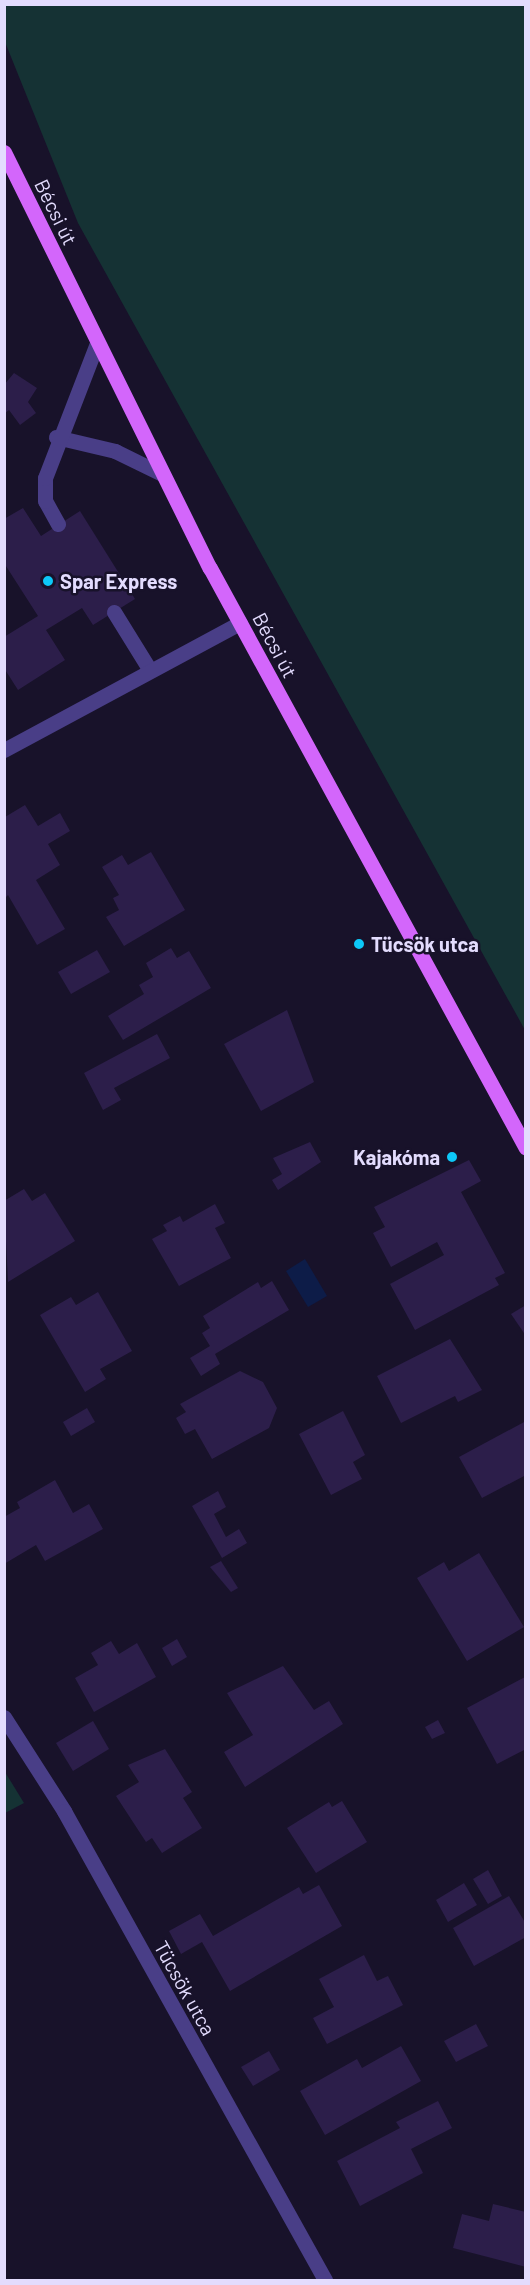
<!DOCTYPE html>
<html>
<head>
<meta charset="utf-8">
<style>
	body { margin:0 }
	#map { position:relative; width:530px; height:2285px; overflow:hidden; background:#18122a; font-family:Barlow,sans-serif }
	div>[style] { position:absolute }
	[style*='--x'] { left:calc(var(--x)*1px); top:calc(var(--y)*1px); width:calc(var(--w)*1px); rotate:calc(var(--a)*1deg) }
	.green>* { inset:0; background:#153234 }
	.water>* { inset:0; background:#0d1c48 }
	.building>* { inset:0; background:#2c1e4a }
	.service>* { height:15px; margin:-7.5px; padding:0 7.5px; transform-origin:7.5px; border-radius:7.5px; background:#493e87 }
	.minor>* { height:15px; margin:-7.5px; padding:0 7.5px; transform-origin:7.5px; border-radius:7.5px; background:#493e87 }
	.primary>* { height:15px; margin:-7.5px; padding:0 7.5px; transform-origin:7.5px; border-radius:7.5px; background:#d366fb }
	.dots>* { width:16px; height:16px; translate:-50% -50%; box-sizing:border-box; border:3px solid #18122a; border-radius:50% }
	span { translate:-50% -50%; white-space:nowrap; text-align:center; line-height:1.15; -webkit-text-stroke:5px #18122a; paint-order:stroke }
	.street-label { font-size:20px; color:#e3dcfe }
	.poi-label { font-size:20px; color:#e3dcfe; font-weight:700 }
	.left { translate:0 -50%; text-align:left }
	.right { translate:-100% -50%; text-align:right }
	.frame { position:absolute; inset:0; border:6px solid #e3dcfe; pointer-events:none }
</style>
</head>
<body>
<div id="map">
	<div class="green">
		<div style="clip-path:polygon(5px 4px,525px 5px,525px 1030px,78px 223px,5px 42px)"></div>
		<div style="clip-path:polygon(5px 1772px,24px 1803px,5px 1813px,4px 1813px)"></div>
	</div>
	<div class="water">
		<div style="clip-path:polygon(305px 1259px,327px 1296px,308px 1307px,286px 1271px)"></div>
	</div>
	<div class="building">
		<div style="clip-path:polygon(14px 373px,37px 388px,28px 402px,36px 413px,20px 425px,9px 410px,4px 414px,4px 385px)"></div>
		<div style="clip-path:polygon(23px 508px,41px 536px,80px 511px,135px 599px,93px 625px,82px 608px,46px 630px,65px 660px,18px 690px,4px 668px,4px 637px,38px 616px,4px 563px,4px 519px)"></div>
		<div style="clip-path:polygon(25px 805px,38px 826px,60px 813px,70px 831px,48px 844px,60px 865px,36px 880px,65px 929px,37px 945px,8px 895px,5px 898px,5px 817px)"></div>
		<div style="clip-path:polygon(151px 852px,185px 910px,124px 946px,106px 917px,119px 910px,113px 898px,119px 895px,102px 867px,122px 855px,128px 865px)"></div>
		<div style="clip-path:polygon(171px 948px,177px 958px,189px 951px,211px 988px,123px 1040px,108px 1016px,144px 994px,139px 985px,153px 977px,146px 963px)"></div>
		<div style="clip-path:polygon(97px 950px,110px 972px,71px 994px,58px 972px)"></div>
		<div style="clip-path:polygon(287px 1010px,314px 1082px,261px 1111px,224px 1044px)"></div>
		<div style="clip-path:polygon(157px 1034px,170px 1058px,114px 1088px,121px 1100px,103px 1110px,84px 1073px)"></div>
		<div style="clip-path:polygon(310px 1142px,321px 1162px,278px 1190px,272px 1180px,282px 1174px,273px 1158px)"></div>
		<div style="clip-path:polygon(469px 1160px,481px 1181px,461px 1192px,505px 1273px,495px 1278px,499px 1285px,415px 1330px,390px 1284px,444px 1255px,437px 1242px,391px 1267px,373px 1233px,385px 1227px,374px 1207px)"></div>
		<div style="clip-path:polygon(24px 1189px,32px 1201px,45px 1193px,75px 1241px,8px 1282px,4px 1201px)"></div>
		<div style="clip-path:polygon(215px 1204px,225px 1223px,215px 1228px,231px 1258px,179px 1286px,152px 1239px,167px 1231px,163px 1225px,180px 1216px,183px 1222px)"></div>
		<div style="clip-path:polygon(272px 1281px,289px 1310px,215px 1354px,220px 1364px,201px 1376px,190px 1358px,210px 1346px,202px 1333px,210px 1328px,203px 1316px,258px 1282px,261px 1288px)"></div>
		<div style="clip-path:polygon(98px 1292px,132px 1351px,100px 1369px,106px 1379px,85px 1392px,40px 1315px,71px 1297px,76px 1305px)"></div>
		<div style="clip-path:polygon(526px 1305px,526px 1336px,511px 1314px)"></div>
		<div style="clip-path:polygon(450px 1339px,482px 1390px,458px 1402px,455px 1396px,401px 1423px,377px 1376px)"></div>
		<div style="clip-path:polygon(240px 1371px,263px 1382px,277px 1408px,269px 1428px,212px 1459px,195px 1429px,185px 1434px,176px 1418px,186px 1412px,180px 1404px)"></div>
		<div style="clip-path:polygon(87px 1408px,95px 1422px,71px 1436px,63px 1422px)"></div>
		<div style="clip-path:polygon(343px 1411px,365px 1455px,353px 1462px,362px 1479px,331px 1495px,299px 1434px)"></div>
		<div style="clip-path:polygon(526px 1421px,526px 1475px,482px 1498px,459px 1457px)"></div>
		<div style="clip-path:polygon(55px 1480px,73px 1513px,89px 1504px,103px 1529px,45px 1561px,36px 1545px,4px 1564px,4px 1517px,20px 1508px,17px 1502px)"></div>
		<div style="clip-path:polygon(218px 1491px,226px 1507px,214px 1514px,226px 1537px,239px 1529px,247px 1543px,222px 1558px,192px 1506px)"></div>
		<div style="clip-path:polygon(479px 1553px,524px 1627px,467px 1661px,417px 1578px,444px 1562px,449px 1571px)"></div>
		<div style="clip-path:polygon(221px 1561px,238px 1588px,231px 1592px,210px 1567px)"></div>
		<div style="clip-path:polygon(177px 1639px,187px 1657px,172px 1666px,162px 1648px)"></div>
		<div style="clip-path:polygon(111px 1641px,119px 1654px,137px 1643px,156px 1677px,94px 1712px,75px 1678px,98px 1665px,91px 1653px)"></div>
		<div style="clip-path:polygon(283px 1666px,314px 1710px,329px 1701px,343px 1724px,245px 1787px,224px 1752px,253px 1735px,227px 1693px)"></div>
		<div style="clip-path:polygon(525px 1677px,526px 1749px,497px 1764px,467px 1708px)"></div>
		<div style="clip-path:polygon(438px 1720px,445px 1733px,432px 1739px,425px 1727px)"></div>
		<div style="clip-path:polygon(93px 1721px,109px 1749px,73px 1771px,56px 1743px)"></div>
		<div style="clip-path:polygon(165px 1749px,192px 1792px,183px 1798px,202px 1828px,162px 1853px,152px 1838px,146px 1842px,116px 1796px,139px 1782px,128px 1765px)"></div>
		<div style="clip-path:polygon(342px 1801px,367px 1842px,316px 1873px,287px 1828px,329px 1802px,332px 1807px)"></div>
		<div style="clip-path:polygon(488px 1870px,502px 1896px,488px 1904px,473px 1879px)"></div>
		<div style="clip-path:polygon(464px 1883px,477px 1905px,448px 1922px,436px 1900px)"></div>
		<div style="clip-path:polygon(319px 1885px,342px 1926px,230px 1991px,202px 1942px,181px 1954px,169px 1931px,200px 1914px,213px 1936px,299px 1887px,303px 1894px)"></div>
		<div style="clip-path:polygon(509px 1896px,526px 1924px,526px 1937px,474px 1966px,453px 1928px)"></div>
		<div style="clip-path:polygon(364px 1955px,377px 1981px,388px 1976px,403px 2005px,327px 2044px,313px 2018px,334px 2007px,319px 1979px)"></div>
		<div style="clip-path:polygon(476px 2024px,488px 2046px,456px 2062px,444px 2041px)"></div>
		<div style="clip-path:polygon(401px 2046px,421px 2081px,325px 2135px,300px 2091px,357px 2059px,362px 2068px)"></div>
		<div style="clip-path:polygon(269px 2051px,280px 2070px,253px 2086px,241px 2067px)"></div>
		<div style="clip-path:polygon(438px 2101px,452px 2128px,411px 2149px,423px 2173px,360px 2206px,337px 2161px,400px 2128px,396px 2122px)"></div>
		<div style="clip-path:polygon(493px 2204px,526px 2212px,526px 2267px,453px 2248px,462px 2214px,489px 2221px)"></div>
	</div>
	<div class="service">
		<div style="--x:56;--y:437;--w:61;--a:13.3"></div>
		<div style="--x:115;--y:451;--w:52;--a:26.1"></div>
		<div style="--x:58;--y:524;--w:26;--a:-119"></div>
		<div style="--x:45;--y:501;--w:23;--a:-90"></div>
		<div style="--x:45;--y:478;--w:145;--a:-68.9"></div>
		<div style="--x:114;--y:612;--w:65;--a:58.3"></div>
	</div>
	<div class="minor">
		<div style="--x:4;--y:750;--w:268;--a:-28.3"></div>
		<div style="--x:4;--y:1717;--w:112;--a:57.4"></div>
		<div style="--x:64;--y:1811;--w:537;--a:60.9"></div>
	</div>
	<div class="primary">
		<div style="--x:4;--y:152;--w:464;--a:63.7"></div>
		<div style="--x:210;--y:568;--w:660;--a:61.42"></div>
	</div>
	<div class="dots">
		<div style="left:48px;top:581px;background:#0dc8f8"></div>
		<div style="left:359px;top:944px;background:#0dc8f8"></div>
		<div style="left:452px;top:1157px;background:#0dc8f8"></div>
	</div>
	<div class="street-label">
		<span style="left:56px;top:212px;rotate:64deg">Bécsi út</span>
		<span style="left:275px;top:645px;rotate:62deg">Bécsi út</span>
		<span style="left:185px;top:1988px;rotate:61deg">Tücsök utca</span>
	</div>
	<div class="poi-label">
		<span class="left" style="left:60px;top:581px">Spar Express</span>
		<span class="left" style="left:371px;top:944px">Tücsök utca</span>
		<span class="right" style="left:440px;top:1157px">Kajakóma</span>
	</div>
	<div class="frame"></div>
</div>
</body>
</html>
